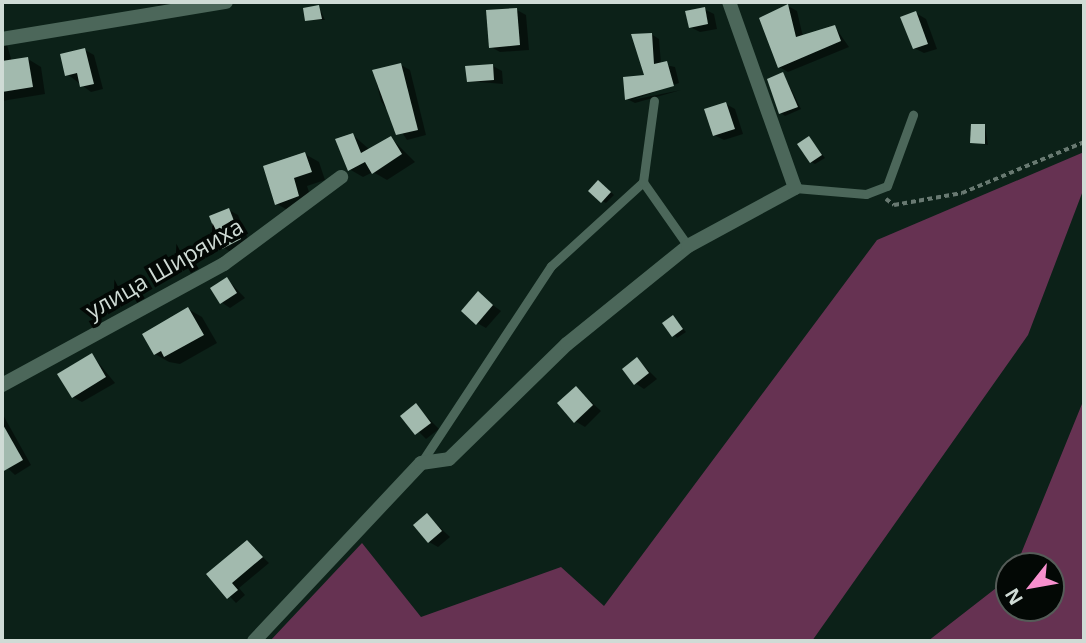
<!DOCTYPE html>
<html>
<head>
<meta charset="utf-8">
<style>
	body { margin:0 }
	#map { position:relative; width:1086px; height:643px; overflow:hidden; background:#0c2118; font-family:"Open Sans",sans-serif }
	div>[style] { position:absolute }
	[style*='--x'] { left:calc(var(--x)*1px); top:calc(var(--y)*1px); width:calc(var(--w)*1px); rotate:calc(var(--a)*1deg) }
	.forest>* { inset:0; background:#663252 }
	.shadow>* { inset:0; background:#0007 }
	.building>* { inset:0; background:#a2baae }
	.path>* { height:3.5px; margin-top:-1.75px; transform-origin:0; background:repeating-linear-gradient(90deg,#687971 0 5px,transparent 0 8.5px) }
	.lane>* { height:9px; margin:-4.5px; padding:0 4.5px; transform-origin:4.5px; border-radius:4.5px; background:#4c675a }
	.street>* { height:14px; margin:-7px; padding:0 7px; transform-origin:7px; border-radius:7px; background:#4c675a }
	span { translate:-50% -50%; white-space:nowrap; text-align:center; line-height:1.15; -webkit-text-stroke:7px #030805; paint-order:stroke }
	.street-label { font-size:23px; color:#cfdbd5 }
	.frame { position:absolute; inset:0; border:4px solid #cfdbd5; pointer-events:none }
	.north { position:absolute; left:995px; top:552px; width:70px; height:70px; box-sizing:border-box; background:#030805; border:2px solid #555c58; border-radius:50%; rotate:239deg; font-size:19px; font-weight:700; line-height:28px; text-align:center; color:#cfdbd5 }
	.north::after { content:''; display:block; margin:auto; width:24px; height:32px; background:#f790ce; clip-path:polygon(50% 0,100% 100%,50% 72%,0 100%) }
</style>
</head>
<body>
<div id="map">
	<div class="forest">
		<div style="clip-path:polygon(1084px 152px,1084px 188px,1028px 335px,812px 641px,270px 641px,362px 543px,421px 617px,561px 567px,604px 606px,877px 240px)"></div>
		<div style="clip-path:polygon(1084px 399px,1084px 641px,928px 641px,1009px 578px,1009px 608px,1051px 608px,1051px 566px,1016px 566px)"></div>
	</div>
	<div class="shadow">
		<div style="clip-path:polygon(153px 2px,169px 2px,169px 3px,159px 5px)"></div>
		<div style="clip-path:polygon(788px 6px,797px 11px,803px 37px,835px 27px,849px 47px,788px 72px,779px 67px)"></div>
		<div style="clip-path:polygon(319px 7px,325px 20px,307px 20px)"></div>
		<div style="clip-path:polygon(704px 9px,714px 14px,717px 29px,700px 32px,690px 27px)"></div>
		<div style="clip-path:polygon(517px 10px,526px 15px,529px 50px,500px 52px,491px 47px)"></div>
		<div style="clip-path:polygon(916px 13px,926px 19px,937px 49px,924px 53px,914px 48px)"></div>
		<div style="clip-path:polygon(2px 28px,12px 62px,28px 59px,41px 67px,45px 94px,2px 101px)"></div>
		<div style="clip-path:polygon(651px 34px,659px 39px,661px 64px,675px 67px,679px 83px,632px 100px,681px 90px,635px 103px,627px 99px,646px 76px)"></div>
		<div style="clip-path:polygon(85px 50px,94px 55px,103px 89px,91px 92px,67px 74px)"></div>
		<div style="clip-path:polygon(401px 65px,410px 70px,426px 135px,407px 140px,381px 101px,374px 72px)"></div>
		<div style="clip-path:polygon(493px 66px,502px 71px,503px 84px,468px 81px)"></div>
		<div style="clip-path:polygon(783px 73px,801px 109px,785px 116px,781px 113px)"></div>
		<div style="clip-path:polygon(726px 104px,735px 109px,743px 134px,724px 140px,714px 135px)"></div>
		<div style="clip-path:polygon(985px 126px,988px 145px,972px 142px)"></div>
		<div style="clip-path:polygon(353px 135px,370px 150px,391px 138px,415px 162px,387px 180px,373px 172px,363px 177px,349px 169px)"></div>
		<div style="clip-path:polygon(809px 138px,825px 158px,815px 164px,811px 162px)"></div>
		<div style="clip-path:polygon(305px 154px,319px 162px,325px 180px,307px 186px,313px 204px,291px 212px,277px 204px)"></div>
		<div style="clip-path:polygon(602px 184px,614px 195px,606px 203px,602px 201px)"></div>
		<div style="clip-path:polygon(229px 210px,238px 215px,250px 244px,233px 253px,224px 248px)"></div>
		<div style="clip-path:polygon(227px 279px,245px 298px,230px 308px,221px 302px)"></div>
		<div style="clip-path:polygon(478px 294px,501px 311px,486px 328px,477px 323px)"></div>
		<div style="clip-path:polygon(188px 309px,202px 317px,217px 343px,180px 364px,169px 362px,155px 354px)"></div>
		<div style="clip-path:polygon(673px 317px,686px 332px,677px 338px,664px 324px)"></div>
		<div style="clip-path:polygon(92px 355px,115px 383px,82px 402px,73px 397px)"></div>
		<div style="clip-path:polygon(637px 359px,657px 379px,644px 389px,635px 383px)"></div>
		<div style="clip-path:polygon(576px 388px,601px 411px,585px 427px,575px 421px)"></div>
		<div style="clip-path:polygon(416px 406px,439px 429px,426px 439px,403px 416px)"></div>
		<div style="clip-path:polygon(2px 413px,31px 465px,15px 475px,2px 463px)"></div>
		<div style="clip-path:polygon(427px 515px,450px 537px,438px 547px,429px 542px)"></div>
		<div style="clip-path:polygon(247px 542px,269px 563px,239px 588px,245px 595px,236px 603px,208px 574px)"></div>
	</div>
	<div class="building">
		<div style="clip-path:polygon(788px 4px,796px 37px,835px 25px,841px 41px,778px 68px,759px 18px)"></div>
		<div style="clip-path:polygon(319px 5px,322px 19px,305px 21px,303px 8px)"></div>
		<div style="clip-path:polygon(705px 7px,708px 24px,689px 28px,685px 11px)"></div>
		<div style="clip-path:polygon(517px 8px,520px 45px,489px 48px,486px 10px)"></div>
		<div style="clip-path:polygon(916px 11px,928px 44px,913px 49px,900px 17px)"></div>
		<div style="clip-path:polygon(652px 33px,654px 64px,667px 61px,674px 86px,625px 100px,623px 77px,644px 75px,631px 34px)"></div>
		<div style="clip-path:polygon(85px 48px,94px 84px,80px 87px,77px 73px,65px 76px,60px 54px)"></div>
		<div style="clip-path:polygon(28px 57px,33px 87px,2px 92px,2px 61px)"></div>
		<div style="clip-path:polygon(401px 63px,418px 130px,396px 135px,372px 70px)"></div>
		<div style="clip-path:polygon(493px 64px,494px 80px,467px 82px,465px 66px)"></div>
		<div style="clip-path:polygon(783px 72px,798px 107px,779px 114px,767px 79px)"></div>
		<div style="clip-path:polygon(726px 102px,735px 129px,713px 136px,704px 109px)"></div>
		<div style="clip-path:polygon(971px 124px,985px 124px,985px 144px,970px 143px)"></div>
		<div style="clip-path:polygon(353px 133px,361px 153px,391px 136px,402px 154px,372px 174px,365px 162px,348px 171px,335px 139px)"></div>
		<div style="clip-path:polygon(809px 136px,822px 155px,810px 163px,797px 144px)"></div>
		<div style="clip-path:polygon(305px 152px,312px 172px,294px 178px,299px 196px,275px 205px,263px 166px)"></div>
		<div style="clip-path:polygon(598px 180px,611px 192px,601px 203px,588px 191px)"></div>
		<div style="clip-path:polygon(229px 208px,241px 239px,222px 249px,209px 216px)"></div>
		<div style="clip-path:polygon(227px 277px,237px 293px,220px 304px,210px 288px)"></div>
		<div style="clip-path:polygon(478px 291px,493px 305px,476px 325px,461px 311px)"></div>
		<div style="clip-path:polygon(188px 307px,204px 335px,164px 357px,161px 351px,154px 355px,142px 334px)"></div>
		<div style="clip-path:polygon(673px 315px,683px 329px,672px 337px,662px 323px)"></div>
		<div style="clip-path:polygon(92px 353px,106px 377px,72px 398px,57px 374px)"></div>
		<div style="clip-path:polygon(637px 357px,649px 373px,634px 385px,622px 369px)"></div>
		<div style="clip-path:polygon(576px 386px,593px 405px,574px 423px,557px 403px)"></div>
		<div style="clip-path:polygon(416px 403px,431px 423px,415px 435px,400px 416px)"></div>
		<div style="clip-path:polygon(2px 423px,23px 460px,2px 472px)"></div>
		<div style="clip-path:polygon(427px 513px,442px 531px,428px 543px,413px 525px)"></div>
		<div style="clip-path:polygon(247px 540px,263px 557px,232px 583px,238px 590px,227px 599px,206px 574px)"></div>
	</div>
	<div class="path">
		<div style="--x:886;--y:199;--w:10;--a:37"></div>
		<div style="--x:894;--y:205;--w:69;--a:-10"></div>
		<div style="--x:962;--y:193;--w:132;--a:-22.7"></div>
	</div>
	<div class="lane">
		<div style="--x:643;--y:182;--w:78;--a:54.9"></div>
		<div style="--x:795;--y:188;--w:71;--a:4.8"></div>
		<div style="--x:866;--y:194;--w:22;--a:-21"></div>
		<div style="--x:887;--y:186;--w:76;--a:-69.9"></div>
		<div style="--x:421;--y:463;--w:236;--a:-56.6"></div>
		<div style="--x:551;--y:266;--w:125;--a:-42.4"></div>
		<div style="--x:643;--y:182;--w:82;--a:-82.3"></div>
	</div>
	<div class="street">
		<div style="--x:2;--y:39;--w:227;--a:-9.4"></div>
		<div style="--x:2;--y:385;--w:253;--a:-28.6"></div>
		<div style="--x:224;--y:264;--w:146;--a:-36.6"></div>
		<div style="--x:254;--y:641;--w:244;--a:-46.8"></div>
		<div style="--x:421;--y:463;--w:28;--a:-8"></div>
		<div style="--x:449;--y:459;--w:165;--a:-44.3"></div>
		<div style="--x:567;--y:344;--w:156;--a:-39"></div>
		<div style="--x:688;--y:246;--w:122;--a:-28.5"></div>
		<div style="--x:795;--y:188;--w:197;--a:-109.5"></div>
	</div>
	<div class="street-label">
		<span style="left:164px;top:268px;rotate:-30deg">улица Ширяиха</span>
	</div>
	<div class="frame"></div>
	<div class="north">N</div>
</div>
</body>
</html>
